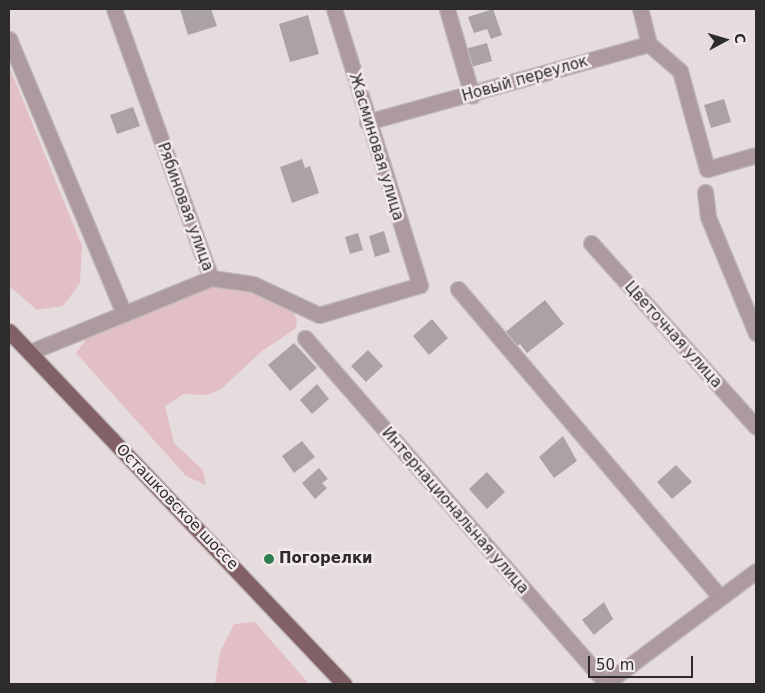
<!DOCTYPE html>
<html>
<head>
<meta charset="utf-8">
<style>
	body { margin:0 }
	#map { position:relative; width:765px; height:693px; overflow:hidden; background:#e6dcde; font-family:"DejaVu Sans",sans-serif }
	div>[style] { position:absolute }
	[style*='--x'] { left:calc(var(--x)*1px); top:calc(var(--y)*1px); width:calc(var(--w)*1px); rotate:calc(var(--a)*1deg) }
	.green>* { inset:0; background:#e2bfc6 }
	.building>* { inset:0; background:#aba2a4 }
	.roads { filter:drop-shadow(1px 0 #c1b9ba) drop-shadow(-1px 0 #c1b9ba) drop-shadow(0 1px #c1b9ba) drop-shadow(0 -1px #c1b9ba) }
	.minor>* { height:15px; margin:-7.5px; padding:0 7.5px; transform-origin:7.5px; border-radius:7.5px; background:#ad9a9e }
	.major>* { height:15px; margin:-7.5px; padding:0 7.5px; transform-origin:7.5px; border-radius:7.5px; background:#826067 }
	.dots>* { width:14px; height:14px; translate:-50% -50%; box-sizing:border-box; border:2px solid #f3eaeb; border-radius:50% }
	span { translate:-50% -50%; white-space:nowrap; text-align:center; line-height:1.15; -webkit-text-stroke:5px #f3eaeb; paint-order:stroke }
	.street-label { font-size:15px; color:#2e2b2b }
	.poi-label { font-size:15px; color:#2e2b2b; font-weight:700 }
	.left { translate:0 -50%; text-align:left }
	.frame { position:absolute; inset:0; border:10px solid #2e2b2b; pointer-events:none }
	.north { position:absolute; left:700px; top:15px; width:50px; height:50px; -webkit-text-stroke:4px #f3eaeb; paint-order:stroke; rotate:84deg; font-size:14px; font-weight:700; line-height:20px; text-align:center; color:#2e2b2b }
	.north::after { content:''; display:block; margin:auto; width:18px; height:22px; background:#2e2b2b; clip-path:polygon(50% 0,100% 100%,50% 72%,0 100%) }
	.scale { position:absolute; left:588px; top:656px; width:105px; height:22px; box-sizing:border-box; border:2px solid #2e2b2b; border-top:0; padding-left:6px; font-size:15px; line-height:18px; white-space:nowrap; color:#2e2b2b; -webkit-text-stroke:4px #f3eaeb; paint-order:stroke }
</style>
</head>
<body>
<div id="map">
	<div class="green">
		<div style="clip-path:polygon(9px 66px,82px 246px,80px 283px,63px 306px,37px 310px,9px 286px)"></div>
		<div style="clip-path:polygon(209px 285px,256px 291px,290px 306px,297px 320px,296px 328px,261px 352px,221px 389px,207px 395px,184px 394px,165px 406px,174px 443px,203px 470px,206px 485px,186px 476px,76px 353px,102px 318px)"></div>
		<div style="clip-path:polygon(255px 622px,309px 684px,215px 684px,220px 652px,234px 624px)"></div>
	</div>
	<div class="building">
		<div style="clip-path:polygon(180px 9px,211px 9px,217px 26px,188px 35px)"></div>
		<div style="clip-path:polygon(493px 9px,502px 35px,491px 39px,487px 29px,474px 33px,468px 17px)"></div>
		<div style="clip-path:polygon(308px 15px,319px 54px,290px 62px,279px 24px)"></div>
		<div style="clip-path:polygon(487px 43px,492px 61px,471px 67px,465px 49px)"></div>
		<div style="clip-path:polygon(724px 99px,731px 122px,711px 128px,704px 105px)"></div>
		<div style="clip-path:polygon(133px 107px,140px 126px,117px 134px,110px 115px)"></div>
		<div style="clip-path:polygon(302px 159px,305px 168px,310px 166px,319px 193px,292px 203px,280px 167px)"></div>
		<div style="clip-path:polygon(384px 231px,390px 252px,375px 257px,369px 236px)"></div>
		<div style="clip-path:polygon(358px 233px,363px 250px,350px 254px,345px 237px)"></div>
		<div style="clip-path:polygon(545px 300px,564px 324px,527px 353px,520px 344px,514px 349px,503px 334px)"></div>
		<div style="clip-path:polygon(432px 319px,448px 338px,429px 355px,413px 336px)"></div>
		<div style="clip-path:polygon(294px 343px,317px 368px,290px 391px,268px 365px)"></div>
		<div style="clip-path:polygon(368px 350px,383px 366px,366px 382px,351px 366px)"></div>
		<div style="clip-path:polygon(317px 384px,329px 399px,312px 414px,300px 400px)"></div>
		<div style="clip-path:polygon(563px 436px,577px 461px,554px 478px,539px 457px)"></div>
		<div style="clip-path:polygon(302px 441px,315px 457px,294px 473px,282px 456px)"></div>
		<div style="clip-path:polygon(676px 465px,692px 482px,672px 499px,657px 482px)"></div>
		<div style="clip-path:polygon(319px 468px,328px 479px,322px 483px,327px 488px,315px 499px,302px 483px)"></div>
		<div style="clip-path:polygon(487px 472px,505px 492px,487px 509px,469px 489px)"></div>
		<div style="clip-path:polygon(604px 602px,613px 619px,594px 635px,582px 620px)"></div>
	</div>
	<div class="roads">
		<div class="minor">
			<div style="--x:114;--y:9;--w:286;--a:70.2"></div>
			<div style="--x:447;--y:9;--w:90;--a:73.8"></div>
			<div style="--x:9;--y:39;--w:298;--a:67.3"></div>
			<div style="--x:649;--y:44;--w:41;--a:41.1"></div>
			<div style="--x:680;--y:71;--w:102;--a:74.6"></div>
			<div style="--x:707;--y:169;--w:51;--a:-15.9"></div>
			<div style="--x:367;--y:122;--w:293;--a:-15.5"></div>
			<div style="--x:649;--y:44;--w:36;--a:-104"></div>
			<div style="--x:705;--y:192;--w:25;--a:83"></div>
			<div style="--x:708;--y:217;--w:126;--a:67.5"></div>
			<div style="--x:591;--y:243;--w:247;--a:48.1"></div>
			<div style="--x:211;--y:278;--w:42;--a:8.1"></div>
			<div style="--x:253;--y:284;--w:73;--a:25.2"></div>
			<div style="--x:319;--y:315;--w:105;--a:-16.5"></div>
			<div style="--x:420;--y:285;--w:289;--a:-107.3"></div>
			<div style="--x:458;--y:289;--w:403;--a:49.6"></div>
			<div style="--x:305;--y:338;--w:458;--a:48.9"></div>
			<div style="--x:30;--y:352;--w:196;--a:-22.2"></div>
			<div style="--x:605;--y:684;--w:189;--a:-36.8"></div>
		</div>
		<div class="major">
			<div style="--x:9;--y:331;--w:487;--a:46.5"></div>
		</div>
	</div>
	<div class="dots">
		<div style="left:269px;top:559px;background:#2e7e4f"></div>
	</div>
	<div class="street-label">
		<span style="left:525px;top:79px;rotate:-16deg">Новый переулок</span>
		<span style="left:376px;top:147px;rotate:73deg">Жасминовая улица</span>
		<span style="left:185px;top:207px;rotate:70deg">Рябиновая улица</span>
		<span style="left:673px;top:335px;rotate:48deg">Цветочная улица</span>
		<span style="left:177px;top:507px;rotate:46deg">Осташковское шоссе</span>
		<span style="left:455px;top:511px;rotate:49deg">Интернациональная улица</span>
	</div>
	<div class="poi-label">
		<span class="left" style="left:279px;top:559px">Погорелки</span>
	</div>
	<div class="frame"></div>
	<div class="north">С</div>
	<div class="scale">50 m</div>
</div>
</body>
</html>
